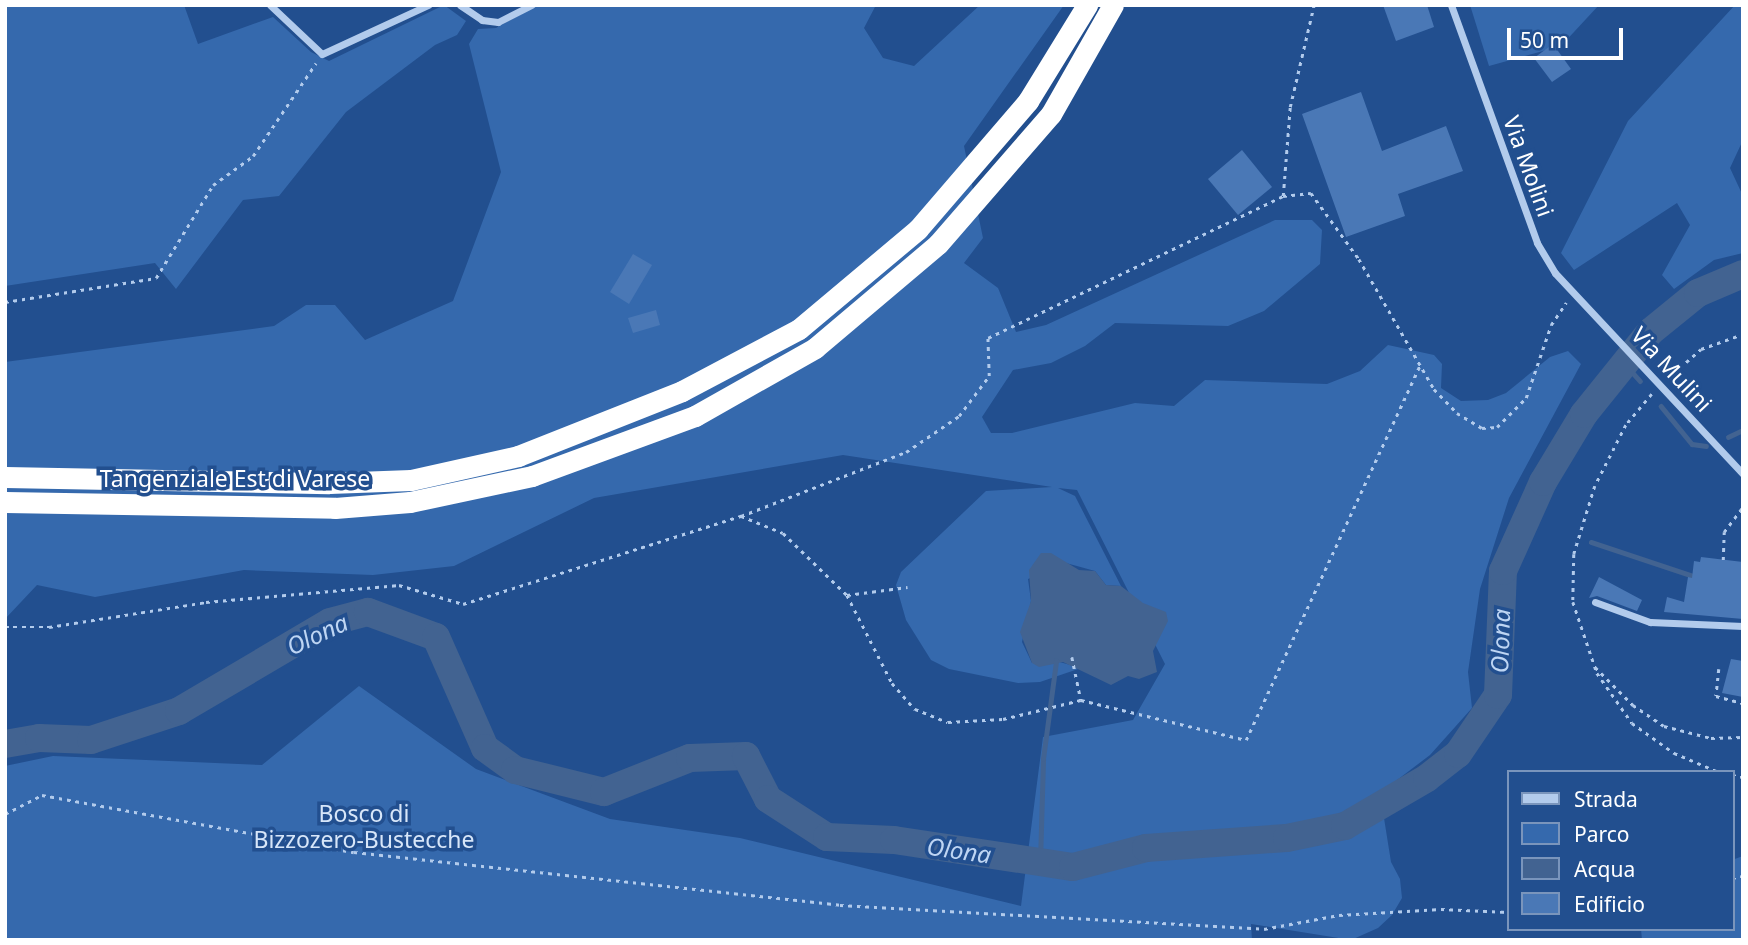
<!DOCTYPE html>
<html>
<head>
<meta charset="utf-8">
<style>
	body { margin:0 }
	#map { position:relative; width:1748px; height:945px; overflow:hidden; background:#224f8f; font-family:"Noto Sans",sans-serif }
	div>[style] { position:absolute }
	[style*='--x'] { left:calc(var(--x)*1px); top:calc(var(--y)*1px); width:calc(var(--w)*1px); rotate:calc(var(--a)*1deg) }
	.green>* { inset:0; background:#3569ad }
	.water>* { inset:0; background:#426391 }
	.stream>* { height:4.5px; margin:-2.25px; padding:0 2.25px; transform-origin:2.25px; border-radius:2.25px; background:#426391 }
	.river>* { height:28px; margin:-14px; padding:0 14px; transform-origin:14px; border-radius:14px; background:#426391 }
	.building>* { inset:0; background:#4a78b6 }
	.path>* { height:2.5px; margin-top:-1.25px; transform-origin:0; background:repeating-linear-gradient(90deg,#b2cbec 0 3.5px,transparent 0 8.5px) }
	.street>* { height:7px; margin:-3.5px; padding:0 3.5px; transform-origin:3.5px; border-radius:3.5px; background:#b2cbec }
	.highway>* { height:21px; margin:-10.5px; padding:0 10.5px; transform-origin:10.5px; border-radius:10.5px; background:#fff }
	span { translate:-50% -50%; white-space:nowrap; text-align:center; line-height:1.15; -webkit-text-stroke:7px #224f8f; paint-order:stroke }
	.street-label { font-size:23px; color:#fff }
	.park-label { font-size:23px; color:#d7e6f9 }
	.water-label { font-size:24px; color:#bed5f3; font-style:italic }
	.frame { position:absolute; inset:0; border:7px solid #fff; pointer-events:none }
	.legend { position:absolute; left:1507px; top:770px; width:228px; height:161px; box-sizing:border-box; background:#224f8f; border:2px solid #7a95bc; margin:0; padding:9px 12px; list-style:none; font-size:21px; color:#fff }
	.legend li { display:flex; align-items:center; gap:14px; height:35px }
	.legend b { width:35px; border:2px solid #7a95bc }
	.scale { position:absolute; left:1507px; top:28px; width:116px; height:32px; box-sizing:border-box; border:4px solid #fff; border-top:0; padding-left:9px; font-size:21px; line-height:24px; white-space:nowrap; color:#fff; -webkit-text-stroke:5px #224f8f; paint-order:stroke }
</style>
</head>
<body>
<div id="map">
	<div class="green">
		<div style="clip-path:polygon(5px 5px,184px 5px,198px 44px,273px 17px,311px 52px,329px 61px,444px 5px,466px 21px,457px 35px,435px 45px,346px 112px,279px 196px,243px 200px,176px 289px,155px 263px,5px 286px)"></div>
		<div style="clip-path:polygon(538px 5px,876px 5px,864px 28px,883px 58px,914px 66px,980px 5px,1064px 5px,964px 146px,983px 238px,964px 263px,998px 288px,1016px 332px,1046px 325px,1275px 220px,1312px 220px,1322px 230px,1320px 264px,1264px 311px,1228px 326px,1115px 323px,1085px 346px,1051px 363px,1013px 370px,982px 417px,991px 433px,1012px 433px,1135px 403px,1174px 406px,1205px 380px,1327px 384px,1360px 371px,1388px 345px,1434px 355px,1442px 364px,1441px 388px,1461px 401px,1488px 400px,1506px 393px,1550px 357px,1568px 351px,1581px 364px,1509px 498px,1480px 589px,1468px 672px,1472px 708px,1430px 755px,1380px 793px,1391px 862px,1400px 879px,1402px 898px,1392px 915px,1378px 928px,1351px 940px,1251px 924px,1252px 940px,5px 940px,5px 766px,53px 756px,262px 765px,359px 686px,476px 769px,610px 819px,740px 838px,1021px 906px,1043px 737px,1133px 720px,1165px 664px,1077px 490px,1058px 488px,1075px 496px,1121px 586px,1106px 585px,1095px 571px,1066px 563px,1028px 579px,1031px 601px,1022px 642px,1032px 663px,1056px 661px,1081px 668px,1040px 682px,1018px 683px,949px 669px,931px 660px,906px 620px,896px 585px,901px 572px,986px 491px,1052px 487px,843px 455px,594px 498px,454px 566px,373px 575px,244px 570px,95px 597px,37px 585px,5px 619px,5px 362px,274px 326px,306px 305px,335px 305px,365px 340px,453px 301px,501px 172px,469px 44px,478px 29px,496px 28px)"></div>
		<div style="clip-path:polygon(1470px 5px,1599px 5px,1561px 46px,1489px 66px)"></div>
		<div style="clip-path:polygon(1735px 5px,1743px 5px,1743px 140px,1730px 168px,1743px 196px,1743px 253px,1714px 260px,1674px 289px,1662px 275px,1690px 225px,1677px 203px,1574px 270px,1561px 253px,1628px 121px)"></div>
		<div style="clip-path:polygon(1743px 856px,1743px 940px,1642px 940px,1641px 929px,1732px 929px,1732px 860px)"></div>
	</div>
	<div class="water">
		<div style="clip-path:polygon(1041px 553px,1051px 553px,1079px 570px,1095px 571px,1106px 585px,1121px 586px,1143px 603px,1166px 612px,1168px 621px,1153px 651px,1157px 672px,1139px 679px,1128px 676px,1111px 685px,1063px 662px,1039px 667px,1032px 663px,1020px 632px,1031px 601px,1029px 570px)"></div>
	</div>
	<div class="stream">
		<div style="--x:1624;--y:363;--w:24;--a:48"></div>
		<div style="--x:1661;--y:406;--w:49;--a:50.8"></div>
		<div style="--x:1692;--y:444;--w:14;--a:8"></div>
		<div style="--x:1728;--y:437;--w:17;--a:-25"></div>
		<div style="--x:1591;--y:542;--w:111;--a:18.4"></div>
		<div style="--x:1040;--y:862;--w:103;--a:-88.3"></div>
		<div style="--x:1043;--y:759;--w:99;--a:-82.4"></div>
	</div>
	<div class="river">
		<div style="--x:5;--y:744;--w:35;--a:-10"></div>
		<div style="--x:39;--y:738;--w:52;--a:2.2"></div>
		<div style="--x:91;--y:740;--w:93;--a:-18.2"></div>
		<div style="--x:179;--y:711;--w:175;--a:-30.5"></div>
		<div style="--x:330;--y:622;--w:39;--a:-15"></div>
		<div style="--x:368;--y:612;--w:72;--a:20.2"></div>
		<div style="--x:436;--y:637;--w:121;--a:66.2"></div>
		<div style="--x:485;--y:748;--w:37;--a:36"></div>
		<div style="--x:515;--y:770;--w:92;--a:13.9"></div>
		<div style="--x:604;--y:792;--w:92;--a:-21.6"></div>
		<div style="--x:690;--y:758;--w:56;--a:-2"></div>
		<div style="--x:746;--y:756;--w:48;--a:62.9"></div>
		<div style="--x:768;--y:799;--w:70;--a:32.8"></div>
		<div style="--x:827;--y:837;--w:67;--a:2.6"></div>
		<div style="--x:894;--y:840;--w:181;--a:8.6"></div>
		<div style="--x:1073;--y:867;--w:75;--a:-14.6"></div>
		<div style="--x:1146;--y:848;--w:141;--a:-4.1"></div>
		<div style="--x:1287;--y:838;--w:59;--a:-11.7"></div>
		<div style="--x:1345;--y:826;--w:95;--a:-30.3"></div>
		<div style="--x:1427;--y:778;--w:39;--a:-38"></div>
		<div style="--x:1458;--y:754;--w:71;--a:-55.9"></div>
		<div style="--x:1498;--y:695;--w:124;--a:-87.7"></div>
		<div style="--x:1503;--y:571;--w:98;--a:-65.8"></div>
		<div style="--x:1543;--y:482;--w:79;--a:-58.9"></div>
		<div style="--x:1584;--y:414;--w:105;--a:-51.2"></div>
		<div style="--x:1650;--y:332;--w:62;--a:-39.1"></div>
		<div style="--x:1698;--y:293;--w:49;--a:-22.9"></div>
	</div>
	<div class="building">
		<div style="clip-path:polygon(1383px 5px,1427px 5px,1434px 27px,1396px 41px)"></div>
		<div style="clip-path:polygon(1553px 44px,1571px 69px,1552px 82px,1534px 58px)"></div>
		<div style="clip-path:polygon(1361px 92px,1382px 151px,1446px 126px,1463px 171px,1398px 194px,1405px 216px,1346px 237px,1302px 114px)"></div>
		<div style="clip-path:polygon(1242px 150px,1272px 187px,1238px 215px,1208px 179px)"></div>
		<div style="clip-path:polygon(633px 254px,652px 265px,629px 304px,610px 292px)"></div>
		<div style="clip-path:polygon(656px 310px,660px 325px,633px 333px,628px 318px)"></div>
		<div style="clip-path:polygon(1701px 557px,1743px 562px,1743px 619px,1664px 612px,1667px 597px,1684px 602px,1688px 577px,1692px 578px,1694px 561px,1700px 562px)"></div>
		<div style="clip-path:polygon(1599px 577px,1642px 600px,1637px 611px,1597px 596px,1589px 598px)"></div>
		<div style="clip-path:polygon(1731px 659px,1743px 661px,1743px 697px,1722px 693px)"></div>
	</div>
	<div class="path">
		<div style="--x:1283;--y:196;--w:28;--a:-6"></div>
		<div style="--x:1311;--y:193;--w:82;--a:54"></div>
		<div style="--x:1359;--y:259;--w:150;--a:60"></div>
		<div style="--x:1434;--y:389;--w:33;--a:46"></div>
		<div style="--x:1457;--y:413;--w:29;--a:31"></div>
		<div style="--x:1482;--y:428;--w:15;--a:-4"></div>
		<div style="--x:1497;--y:427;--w:41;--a:-45"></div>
		<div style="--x:1526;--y:398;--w:77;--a:-71.1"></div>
		<div style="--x:1551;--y:325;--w:27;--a:-56"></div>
		<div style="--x:5;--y:302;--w:153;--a:-9"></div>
		<div style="--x:156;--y:278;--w:109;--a:-58.5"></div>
		<div style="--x:213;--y:185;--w:49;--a:-35.9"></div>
		<div style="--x:253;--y:156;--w:112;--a:-55.9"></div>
		<div style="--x:1667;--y:379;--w:45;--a:-41.4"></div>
		<div style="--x:1701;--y:349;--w:45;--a:-19.7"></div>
		<div style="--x:1652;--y:394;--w:40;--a:130"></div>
		<div style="--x:1626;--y:425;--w:68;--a:116.9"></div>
		<div style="--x:1595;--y:486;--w:71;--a:107.2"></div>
		<div style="--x:1574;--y:554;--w:48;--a:91.2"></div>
		<div style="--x:1573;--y:602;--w:75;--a:71.3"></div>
		<div style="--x:1597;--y:673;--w:61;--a:55"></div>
		<div style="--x:1632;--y:723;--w:52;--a:35.5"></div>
		<div style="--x:1674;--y:753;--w:49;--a:22.9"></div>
		<div style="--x:741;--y:516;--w:45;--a:22"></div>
		<div style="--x:783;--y:533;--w:89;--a:44.1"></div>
		<div style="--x:847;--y:595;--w:99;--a:62.9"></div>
		<div style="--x:892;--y:683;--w:35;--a:49"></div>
		<div style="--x:915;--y:709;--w:35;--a:22"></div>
		<div style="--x:948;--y:722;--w:55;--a:-3.1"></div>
		<div style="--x:1003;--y:719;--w:80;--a:-13.7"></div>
		<div style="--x:1081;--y:700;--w:170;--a:13.6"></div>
		<div style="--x:1246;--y:740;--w:413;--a:-65.1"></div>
		<div style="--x:1723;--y:560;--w:28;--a:-88"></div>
		<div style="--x:1724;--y:532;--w:31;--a:-53"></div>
		<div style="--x:847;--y:595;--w:61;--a:-7.6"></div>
		<div style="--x:5;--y:627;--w:44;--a:0"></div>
		<div style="--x:49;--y:627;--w:159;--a:-9"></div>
		<div style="--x:206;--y:602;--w:194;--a:-5"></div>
		<div style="--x:399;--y:585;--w:67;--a:16.5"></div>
		<div style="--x:463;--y:604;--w:292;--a:-17.6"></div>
		<div style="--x:741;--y:516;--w:177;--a:-21.2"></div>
		<div style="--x:906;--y:452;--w:64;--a:-34.2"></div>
		<div style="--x:959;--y:416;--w:50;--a:-53.1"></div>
		<div style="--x:989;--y:376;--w:38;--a:-92"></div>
		<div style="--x:988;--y:338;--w:327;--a:-25.7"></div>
		<div style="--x:1283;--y:196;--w:89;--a:-85.5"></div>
		<div style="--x:1290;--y:107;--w:105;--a:-76.8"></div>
		<div style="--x:1072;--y:657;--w:44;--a:78.2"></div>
		<div style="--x:1595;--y:667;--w:54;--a:45"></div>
		<div style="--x:1633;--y:705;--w:37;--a:34"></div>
		<div style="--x:1664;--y:726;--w:49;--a:14.3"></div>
		<div style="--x:1711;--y:738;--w:32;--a:-2"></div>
		<div style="--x:1719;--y:669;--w:27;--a:96"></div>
		<div style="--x:1716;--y:696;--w:28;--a:15"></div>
		<div style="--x:1732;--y:775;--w:11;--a:10"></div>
		<div style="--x:5;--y:814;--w:42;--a:-27.2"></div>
		<div style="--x:42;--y:795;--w:317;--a:10.4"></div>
		<div style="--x:354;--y:852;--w:489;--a:6.2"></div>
		<div style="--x:840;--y:905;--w:425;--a:3.2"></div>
		<div style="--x:1264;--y:929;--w:76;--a:-10.6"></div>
		<div style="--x:1339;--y:915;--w:102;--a:-3.4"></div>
		<div style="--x:1441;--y:909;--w:67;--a:2.6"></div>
		<div style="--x:1732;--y:878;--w:11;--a:-10"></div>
	</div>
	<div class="street">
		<div style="--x:270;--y:5;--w:71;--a:43.3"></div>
		<div style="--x:322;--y:54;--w:117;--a:-24.8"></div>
		<div style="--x:460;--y:5;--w:27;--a:34"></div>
		<div style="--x:482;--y:20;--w:16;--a:7"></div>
		<div style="--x:498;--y:22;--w:38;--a:-27"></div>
		<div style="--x:1451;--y:5;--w:253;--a:70.1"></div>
		<div style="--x:1537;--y:243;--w:35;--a:59"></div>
		<div style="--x:1555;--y:273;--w:275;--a:46.9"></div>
		<div style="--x:1595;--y:602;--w:59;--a:20"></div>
		<div style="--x:1650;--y:622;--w:93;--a:2.5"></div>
	</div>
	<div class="highway">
		<div style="--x:5;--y:477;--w:324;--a:1.1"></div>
		<div style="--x:329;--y:483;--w:82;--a:-2.1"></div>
		<div style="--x:411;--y:480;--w:110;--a:-12.6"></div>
		<div style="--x:518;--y:456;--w:176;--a:-21.6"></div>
		<div style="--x:682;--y:391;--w:132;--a:-27.9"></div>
		<div style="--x:799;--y:329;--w:155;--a:-40"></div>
		<div style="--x:918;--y:229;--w:169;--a:-49.3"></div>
		<div style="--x:1028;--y:101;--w:113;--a:-58.4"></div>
		<div style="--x:5;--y:502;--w:330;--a:1"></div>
		<div style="--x:335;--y:508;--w:75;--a:-4.6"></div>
		<div style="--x:410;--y:502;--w:125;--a:-12"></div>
		<div style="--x:532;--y:476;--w:174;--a:-20.2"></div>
		<div style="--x:695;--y:416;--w:138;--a:-29.5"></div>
		<div style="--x:815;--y:348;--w:161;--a:-40.2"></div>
		<div style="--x:938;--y:244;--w:172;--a:-49"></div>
		<div style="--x:1051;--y:114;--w:125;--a:-60.4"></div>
	</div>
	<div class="street-label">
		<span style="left:1529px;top:166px;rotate:70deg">Via Molini</span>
		<span style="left:1672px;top:369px;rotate:47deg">Via Mulini</span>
		<span style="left:235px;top:478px">Tangenziale Est di Varese</span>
	</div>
	<div class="park-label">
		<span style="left:364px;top:826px">Bosco di<br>Bizzozero-Bustecche</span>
	</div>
	<div class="water-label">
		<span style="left:317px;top:634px;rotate:-25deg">Olona</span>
		<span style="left:1500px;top:641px;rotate:-88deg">Olona</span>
		<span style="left:959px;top:850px;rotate:8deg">Olona</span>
	</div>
	<div class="frame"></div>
	<ul class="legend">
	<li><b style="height:9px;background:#b2cbec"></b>Strada</li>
	<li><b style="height:19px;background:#3569ad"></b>Parco</li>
	<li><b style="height:19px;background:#426391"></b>Acqua</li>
	<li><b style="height:19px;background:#4a78b6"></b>Edificio</li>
	</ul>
	<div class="scale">50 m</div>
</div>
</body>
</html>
